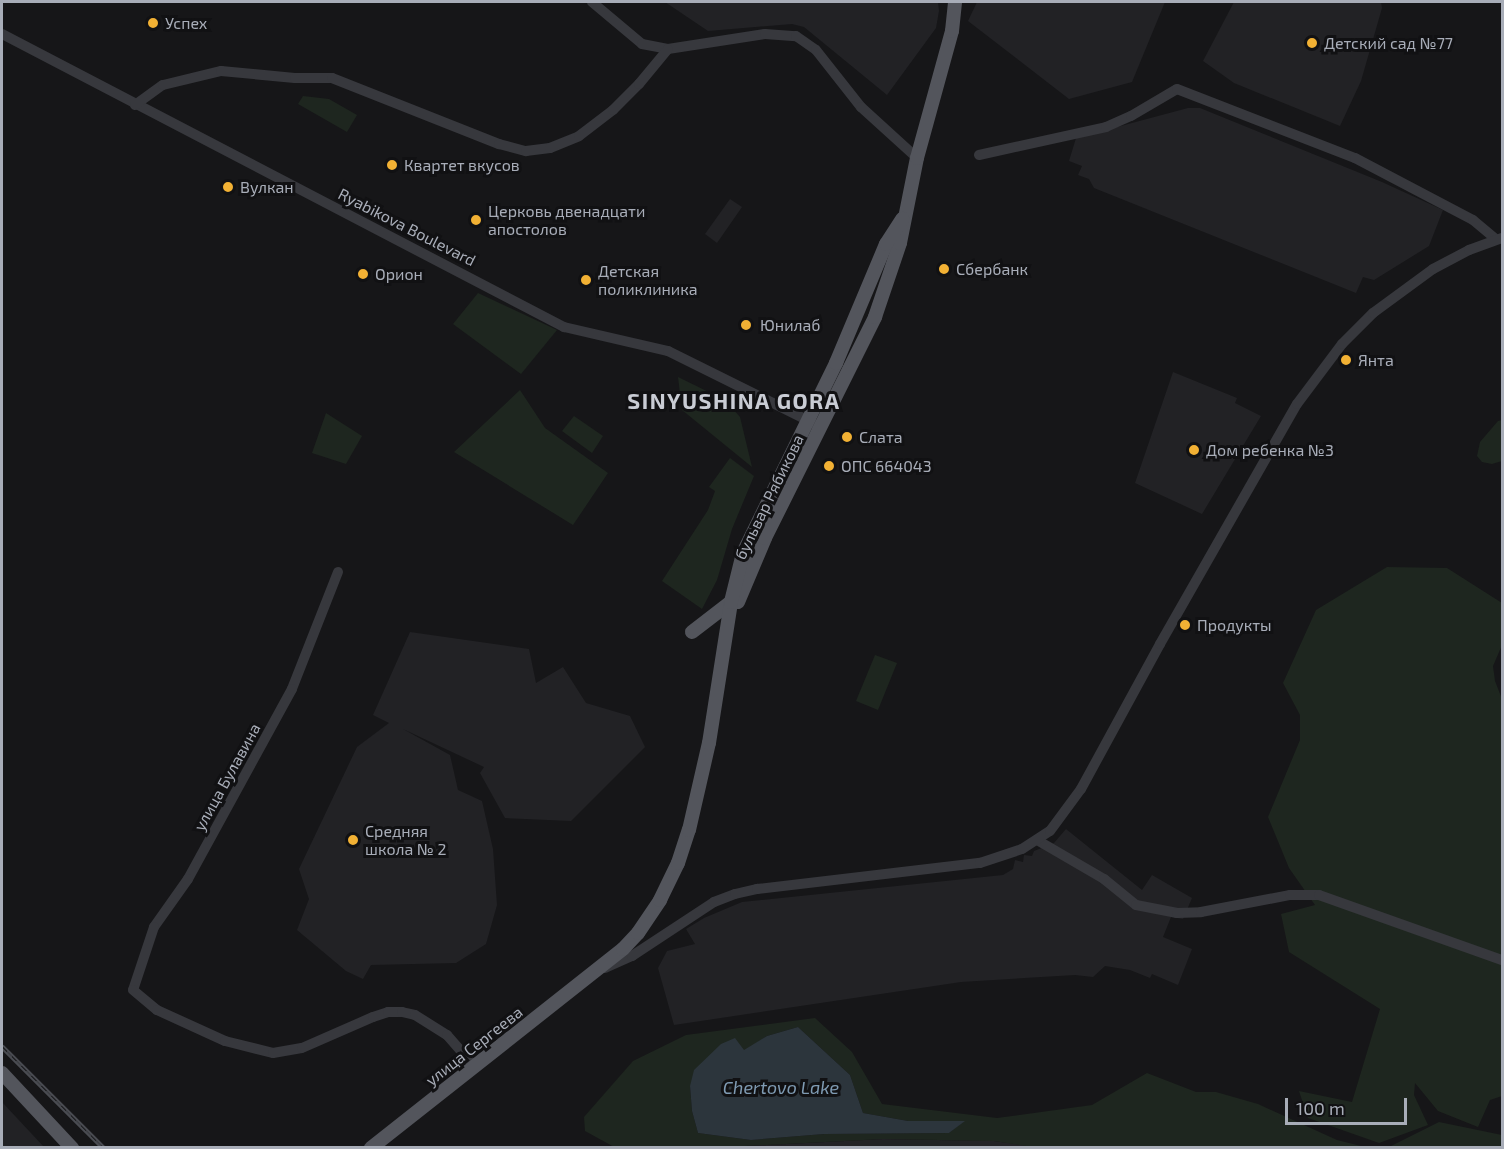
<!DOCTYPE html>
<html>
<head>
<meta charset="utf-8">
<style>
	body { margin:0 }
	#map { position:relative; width:1504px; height:1149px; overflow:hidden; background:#161618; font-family:"Exo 2",sans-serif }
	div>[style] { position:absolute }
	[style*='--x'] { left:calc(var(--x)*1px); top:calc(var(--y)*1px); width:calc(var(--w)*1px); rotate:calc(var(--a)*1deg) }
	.built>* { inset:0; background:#222225 }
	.green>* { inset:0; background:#1e261f }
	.water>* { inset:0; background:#2c353c }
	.minor>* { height:10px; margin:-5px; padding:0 5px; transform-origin:5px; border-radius:5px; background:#37383d }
	.major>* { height:14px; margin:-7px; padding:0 7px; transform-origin:7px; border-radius:7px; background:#53555c }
	.rail>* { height:4.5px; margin-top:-2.25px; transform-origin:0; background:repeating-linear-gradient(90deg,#111113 0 7px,#4a4c52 0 14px); box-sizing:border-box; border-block:2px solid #4a4c52 }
	.dots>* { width:16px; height:16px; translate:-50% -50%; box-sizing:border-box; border:3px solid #111113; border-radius:50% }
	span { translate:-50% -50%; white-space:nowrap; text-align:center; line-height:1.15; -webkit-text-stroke:6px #111113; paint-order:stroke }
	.poi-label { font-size:16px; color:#a8adb8 }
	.left { translate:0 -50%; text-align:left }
	.street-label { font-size:16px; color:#a8adb8 }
	.water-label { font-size:18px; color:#7f9bb3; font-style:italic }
	.district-label { font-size:22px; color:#c9ccd4; font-weight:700; letter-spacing:1.5px }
	.frame { position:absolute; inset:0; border:3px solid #a8adb8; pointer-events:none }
	.scale { position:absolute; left:1285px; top:1098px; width:122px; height:27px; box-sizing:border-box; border:3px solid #a8adb8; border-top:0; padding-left:8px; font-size:18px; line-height:21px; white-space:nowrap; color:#a8adb8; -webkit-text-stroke:4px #111113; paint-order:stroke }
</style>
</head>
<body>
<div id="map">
	<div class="built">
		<div style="clip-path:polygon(665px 2px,938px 2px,939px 11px,936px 28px,887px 95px,804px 27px,792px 24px,708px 31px)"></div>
		<div style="clip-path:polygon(977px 2px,1165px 2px,1132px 82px,1069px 99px,968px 21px)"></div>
		<div style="clip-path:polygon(1234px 2px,1381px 2px,1382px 8px,1361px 81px,1340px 126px,1234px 83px,1203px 61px)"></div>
		<div style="clip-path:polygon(1188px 108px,1200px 108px,1382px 182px,1443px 210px,1429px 246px,1374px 280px,1363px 277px,1356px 293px,1094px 188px,1089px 179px,1078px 175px,1082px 166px,1069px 161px,1076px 138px)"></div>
		<div style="clip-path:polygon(730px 199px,742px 207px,717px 243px,705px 234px)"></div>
		<div style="clip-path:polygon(1173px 372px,1237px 398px,1235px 403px,1261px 416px,1202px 514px,1135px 483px)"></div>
		<div style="clip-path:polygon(410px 632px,529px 649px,536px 683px,563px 667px,586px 703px,630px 716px,645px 747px,571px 821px,505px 818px,480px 773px,484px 767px,403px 729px,450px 755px,458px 790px,482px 801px,493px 849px,497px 905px,486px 944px,456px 963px,371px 965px,363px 979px,346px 971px,297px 930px,309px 899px,299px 869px,357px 747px,389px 723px,373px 715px)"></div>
		<div style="clip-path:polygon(1066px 829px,1142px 890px,1152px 875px,1192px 898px,1183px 919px,1171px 917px,1163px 937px,1192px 949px,1178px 985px,1152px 974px,1150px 978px,1130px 970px,1105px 966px,1093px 977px,1075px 975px,961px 982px,674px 1025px,658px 968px,667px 951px,695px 944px,686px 929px,704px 918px,742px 902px,1003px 875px,1013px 869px,1015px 860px,1023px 862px,1024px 855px,1032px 856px,1034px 851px,1054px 843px)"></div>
		<div style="clip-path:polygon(2px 1102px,44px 1147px,2px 1147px)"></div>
		<div style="clip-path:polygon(883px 1139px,994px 1141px,1039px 1147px,706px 1148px)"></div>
	</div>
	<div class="green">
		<div style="clip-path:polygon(303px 96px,329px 99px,357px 115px,347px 132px,298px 104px)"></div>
		<div style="clip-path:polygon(478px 293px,557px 330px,521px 374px,453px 324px)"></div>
		<div style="clip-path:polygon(678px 377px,725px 400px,740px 417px,752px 467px,682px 410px)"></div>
		<div style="clip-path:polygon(520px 390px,545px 428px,608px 473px,573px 525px,454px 452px)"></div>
		<div style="clip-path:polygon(326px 413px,362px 436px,346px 464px,312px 453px)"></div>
		<div style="clip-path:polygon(574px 416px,603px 436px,592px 453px,562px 431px)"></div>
		<div style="clip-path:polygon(1502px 420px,1502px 461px,1492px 464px,1482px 462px,1477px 456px,1480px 442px,1498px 421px)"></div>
		<div style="clip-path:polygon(730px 458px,754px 476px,732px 529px,717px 580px,702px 609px,662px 581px,708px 510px,715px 491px,709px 487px)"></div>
		<div style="clip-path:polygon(1387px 567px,1447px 568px,1502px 603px,1502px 645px,1493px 666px,1495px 681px,1502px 699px,1502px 1096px,1490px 1100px,1478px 1127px,1438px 1111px,1415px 1083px,1414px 1095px,1428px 1125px,1379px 1143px,1308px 1118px,1299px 1091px,1352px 1102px,1380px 1009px,1289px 952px,1281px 914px,1315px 905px,1289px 868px,1268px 817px,1300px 740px,1300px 715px,1283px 683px,1316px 610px)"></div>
		<div style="clip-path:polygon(875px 655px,897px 663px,878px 710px,856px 701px)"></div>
		<div style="clip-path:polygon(evenodd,815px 1018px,852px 1052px,882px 1104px,997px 1118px,1092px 1105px,1147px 1073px,1196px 1092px,1216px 1092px,1258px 1104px,1337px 1140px,1365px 1147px,1039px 1148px,994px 1141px,883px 1139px,706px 1148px,616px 1148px,585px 1131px,584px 1117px,633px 1061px,686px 1035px,815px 1018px,798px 1027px,850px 1075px,863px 1113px,908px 1121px,964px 1121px,949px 1133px,824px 1134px,751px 1140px,698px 1133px,692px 1111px,690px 1086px,767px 1036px,798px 1027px)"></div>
		<div style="clip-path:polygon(1439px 1122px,1502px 1135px,1502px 1147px,1389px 1147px)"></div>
	</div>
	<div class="water">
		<div style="clip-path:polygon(798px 1027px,850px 1075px,863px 1113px,908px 1121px,965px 1121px,949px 1133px,824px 1134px,751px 1140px,698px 1133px,692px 1111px,690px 1086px,694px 1070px,721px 1044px,735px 1038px,744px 1050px,767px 1036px)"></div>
	</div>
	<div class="minor">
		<div style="--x:592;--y:2;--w:65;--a:40"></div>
		<div style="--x:642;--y:44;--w:26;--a:11"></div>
		<div style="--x:668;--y:49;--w:98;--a:-8.8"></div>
		<div style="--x:765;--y:34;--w:31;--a:4"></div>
		<div style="--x:796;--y:36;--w:24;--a:35"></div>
		<div style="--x:816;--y:50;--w:73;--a:51.7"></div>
		<div style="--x:861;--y:107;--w:76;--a:42.3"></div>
		<div style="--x:2;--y:34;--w:634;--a:27.54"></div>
		<div style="--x:564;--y:327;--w:107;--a:13"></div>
		<div style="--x:668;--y:351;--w:162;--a:26.4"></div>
		<div style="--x:135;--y:105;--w:34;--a:-36"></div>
		<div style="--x:163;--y:85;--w:60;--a:-13.6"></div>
		<div style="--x:221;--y:71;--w:74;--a:5.4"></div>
		<div style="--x:295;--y:78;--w:37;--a:0"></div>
		<div style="--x:332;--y:78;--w:180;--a:21.6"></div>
		<div style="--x:499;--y:144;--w:28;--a:15"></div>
		<div style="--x:526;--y:151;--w:24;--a:-7"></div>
		<div style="--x:550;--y:148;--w:31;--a:-22"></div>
		<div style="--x:579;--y:136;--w:43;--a:-37.4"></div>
		<div style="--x:613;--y:110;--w:37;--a:-45"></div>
		<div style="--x:639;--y:84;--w:45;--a:-50.4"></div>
		<div style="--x:979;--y:155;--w:130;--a:-12.4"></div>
		<div style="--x:1106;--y:127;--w:27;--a:-24"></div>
		<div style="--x:1131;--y:116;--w:53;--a:-30.4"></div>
		<div style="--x:1177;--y:89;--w:191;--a:21.2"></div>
		<div style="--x:1355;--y:158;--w:133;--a:27.7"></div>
		<div style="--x:1473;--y:220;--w:30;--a:40"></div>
		<div style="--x:338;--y:572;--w:126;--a:111.5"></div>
		<div style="--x:292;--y:689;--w:217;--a:118.7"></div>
		<div style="--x:188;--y:879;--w:59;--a:125.3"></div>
		<div style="--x:154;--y:927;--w:66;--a:108.4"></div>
		<div style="--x:133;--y:990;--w:31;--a:40"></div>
		<div style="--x:157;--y:1010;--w:75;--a:24.5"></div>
		<div style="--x:225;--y:1041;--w:49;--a:14"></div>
		<div style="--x:273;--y:1053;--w:29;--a:-10"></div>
		<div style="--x:302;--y:1048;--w:77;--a:-23.6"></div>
		<div style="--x:373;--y:1017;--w:16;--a:-18"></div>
		<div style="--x:388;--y:1012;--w:14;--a:0"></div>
		<div style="--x:402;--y:1012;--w:13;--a:13"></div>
		<div style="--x:415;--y:1015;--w:38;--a:32"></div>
		<div style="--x:447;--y:1035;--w:41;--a:48.9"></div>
		<div style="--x:1037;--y:840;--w:78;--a:30.2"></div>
		<div style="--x:1104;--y:879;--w:41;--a:39.1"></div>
		<div style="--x:1136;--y:905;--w:42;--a:11"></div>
		<div style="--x:1177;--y:913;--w:24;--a:-2"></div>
		<div style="--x:1201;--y:912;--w:91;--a:-10.8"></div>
		<div style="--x:1290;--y:895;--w:29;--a:0"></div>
		<div style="--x:1319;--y:895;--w:194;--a:19.6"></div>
		<div style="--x:605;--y:968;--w:30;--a:-24"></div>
		<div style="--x:632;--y:956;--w:98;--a:-33.4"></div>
		<div style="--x:714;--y:902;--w:22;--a:-21"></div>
		<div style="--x:735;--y:894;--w:23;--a:-13"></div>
		<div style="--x:757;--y:889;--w:225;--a:-6.7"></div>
		<div style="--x:980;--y:863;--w:44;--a:-18.4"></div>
		<div style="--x:1022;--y:849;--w:33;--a:-33"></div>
		<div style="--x:1050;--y:831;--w:52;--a:-53.6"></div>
		<div style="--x:1081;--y:789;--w:165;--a:-61.4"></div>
		<div style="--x:1160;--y:644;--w:276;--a:-60.3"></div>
		<div style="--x:1297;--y:404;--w:75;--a:-53.1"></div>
		<div style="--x:1342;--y:344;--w:44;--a:-45"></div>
		<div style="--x:1373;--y:313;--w:74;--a:-36.3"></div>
		<div style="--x:1433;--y:269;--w:41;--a:-27.8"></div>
		<div style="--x:1469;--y:250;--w:35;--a:-20"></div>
	</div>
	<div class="major">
		<div style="--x:738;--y:602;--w:69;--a:-67.1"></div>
		<div style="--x:765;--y:538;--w:247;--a:-63.5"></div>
		<div style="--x:875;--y:317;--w:78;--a:-71.3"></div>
		<div style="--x:900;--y:243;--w:87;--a:-78.7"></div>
		<div style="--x:917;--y:158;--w:132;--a:-74.6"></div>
		<div style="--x:952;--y:31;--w:29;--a:-84"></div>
		<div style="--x:692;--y:632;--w:49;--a:-37.6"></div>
		<div style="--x:2;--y:1073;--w:103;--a:47"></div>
		<div style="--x:371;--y:1148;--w:321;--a:-38.3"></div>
		<div style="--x:623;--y:949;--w:22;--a:-47"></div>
		<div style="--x:638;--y:933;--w:40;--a:-56"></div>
		<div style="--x:660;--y:900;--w:41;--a:-64.1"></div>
		<div style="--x:678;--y:863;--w:35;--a:-72"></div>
		<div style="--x:689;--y:830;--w:89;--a:-77.1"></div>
		<div style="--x:709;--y:743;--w:143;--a:-81.1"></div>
		<div style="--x:731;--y:602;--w:50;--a:-76.2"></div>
		<div style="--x:743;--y:553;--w:212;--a:-63.9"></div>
		<div style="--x:836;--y:363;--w:129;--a:-67.2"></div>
		<div style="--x:886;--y:244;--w:30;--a:-57"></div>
	</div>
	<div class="rail">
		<div style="--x:2;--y:1046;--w:144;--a:45"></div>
	</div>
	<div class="dots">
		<div style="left:153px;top:23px;background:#f2b134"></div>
		<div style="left:1312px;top:43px;background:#f2b134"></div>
		<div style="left:392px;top:165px;background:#f2b134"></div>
		<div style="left:228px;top:187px;background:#f2b134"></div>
		<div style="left:476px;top:220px;background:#f2b134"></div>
		<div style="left:944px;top:269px;background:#f2b134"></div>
		<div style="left:363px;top:274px;background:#f2b134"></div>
		<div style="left:586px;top:280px;background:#f2b134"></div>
		<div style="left:746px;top:325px;background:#f2b134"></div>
		<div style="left:1346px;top:360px;background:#f2b134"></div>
		<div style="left:847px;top:437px;background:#f2b134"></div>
		<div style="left:1194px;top:450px;background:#f2b134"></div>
		<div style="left:829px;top:466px;background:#f2b134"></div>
		<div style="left:1185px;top:625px;background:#f2b134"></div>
		<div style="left:353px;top:840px;background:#f2b134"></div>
	</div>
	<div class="poi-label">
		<span class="left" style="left:165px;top:23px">Успех</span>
		<span class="left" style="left:1324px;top:43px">Детский сад №77</span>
		<span class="left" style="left:404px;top:165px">Квартет вкусов</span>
		<span class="left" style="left:240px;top:187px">Вулкан</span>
		<span class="left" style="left:488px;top:220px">Церковь двенадцати<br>апостолов</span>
		<span class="left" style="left:956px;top:269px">Сбербанк</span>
		<span class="left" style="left:598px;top:280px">Детская<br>поликлиника</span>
		<span class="left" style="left:375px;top:274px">Орион</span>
		<span class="left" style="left:760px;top:325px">Юнилаб</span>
		<span class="left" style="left:1358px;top:360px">Янта</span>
		<span class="left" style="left:859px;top:437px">Слата</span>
		<span class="left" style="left:1206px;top:450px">Дом ребенка №3</span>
		<span class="left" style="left:841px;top:466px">ОПС 664043</span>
		<span class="left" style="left:1197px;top:625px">Продукты</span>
		<span class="left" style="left:365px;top:840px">Средняя<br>школа № 2</span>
	</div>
	<div class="street-label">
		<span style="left:407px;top:227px;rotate:27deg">Ryabikova Boulevard</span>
		<span style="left:769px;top:497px;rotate:-64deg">бульвар Рябикова</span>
		<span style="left:227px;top:777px;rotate:-61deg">улица Булавина</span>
		<span style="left:474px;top:1046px;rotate:-38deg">улица Сергеева</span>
	</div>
	<div class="water-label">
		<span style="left:781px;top:1087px">Chertovo Lake</span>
	</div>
	<div class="district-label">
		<span style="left:734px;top:401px">SINYUSHINA GORA</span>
	</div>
	<div class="frame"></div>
	<div class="scale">100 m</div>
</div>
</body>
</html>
